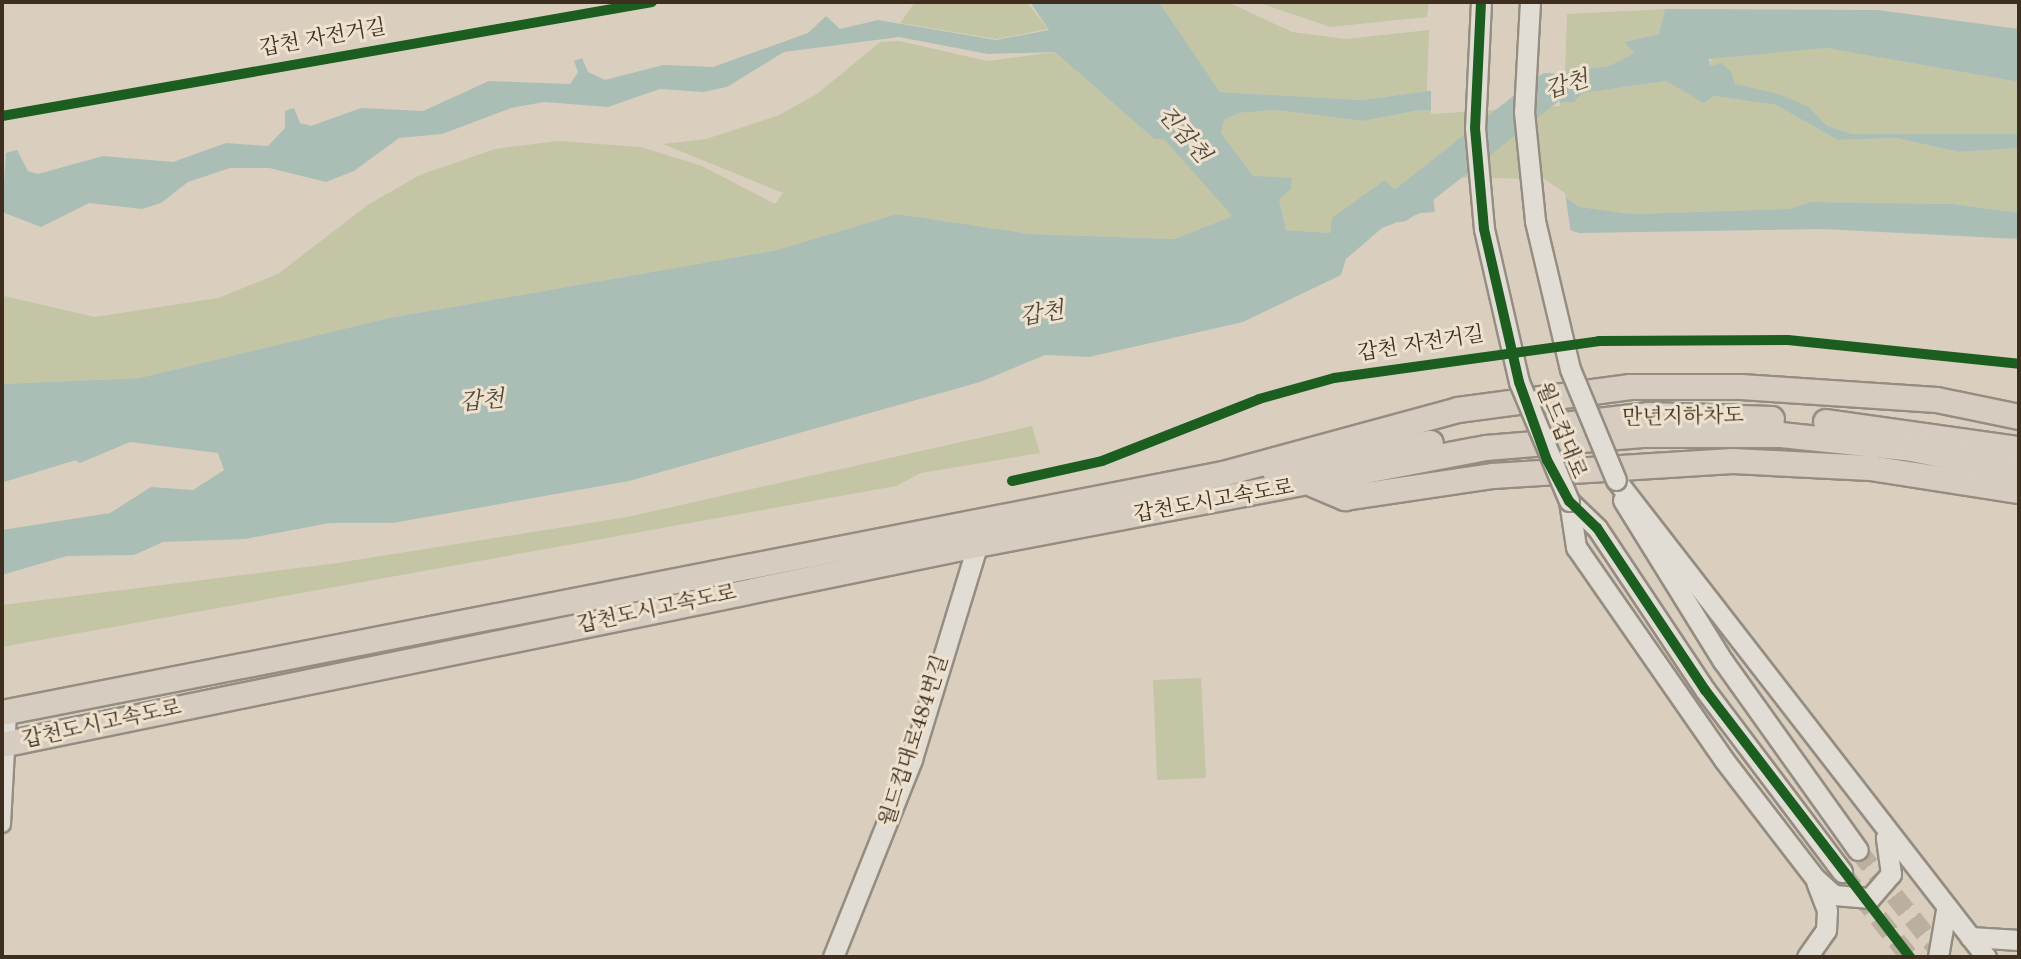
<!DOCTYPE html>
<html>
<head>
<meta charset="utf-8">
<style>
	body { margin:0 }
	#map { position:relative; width:2021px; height:959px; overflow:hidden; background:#dacfbf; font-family:"Old Standard TT","Noto Serif KR",serif }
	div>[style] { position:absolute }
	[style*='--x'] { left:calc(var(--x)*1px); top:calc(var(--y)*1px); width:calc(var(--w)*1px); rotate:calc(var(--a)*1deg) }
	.green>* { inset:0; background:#c3c5a5 }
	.water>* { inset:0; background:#aabeb6 }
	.pier>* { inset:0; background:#dacfbf }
	.river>* { height:32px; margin:-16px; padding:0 16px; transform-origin:16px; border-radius:16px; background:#aabeb6 }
	.tertiary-tunnel>* { height:19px; margin-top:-9.5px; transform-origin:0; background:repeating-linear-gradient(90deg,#bbaf9f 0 19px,transparent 0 29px) }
	.roads { filter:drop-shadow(2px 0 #958d82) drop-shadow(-2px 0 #958d82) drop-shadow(0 2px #958d82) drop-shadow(0 -2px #958d82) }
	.minor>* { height:16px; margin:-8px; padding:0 8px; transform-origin:8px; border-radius:8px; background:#e2ddd4 }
	.tertiary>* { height:19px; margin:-9.5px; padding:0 9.5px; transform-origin:9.5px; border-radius:9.5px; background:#e2ddd4 }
	.primary>* { height:24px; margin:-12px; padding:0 12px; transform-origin:12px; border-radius:12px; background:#d6cdc0 }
	.bridges { filter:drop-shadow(2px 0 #958d82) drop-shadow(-2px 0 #958d82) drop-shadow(0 2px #958d82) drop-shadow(0 -2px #958d82) }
	.tertiary-bridge>* { height:19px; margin:-9.5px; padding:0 9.5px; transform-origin:9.5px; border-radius:9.5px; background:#e2ddd4 }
	.cycleway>* { height:10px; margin:-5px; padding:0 5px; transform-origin:5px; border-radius:5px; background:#1b5e20 }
	span { translate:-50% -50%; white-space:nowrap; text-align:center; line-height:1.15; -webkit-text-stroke:6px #eee2ce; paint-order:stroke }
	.street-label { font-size:21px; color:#3e2e20 }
	.water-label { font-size:23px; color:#50493d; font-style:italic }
	.frame { position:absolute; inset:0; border:4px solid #3e2e20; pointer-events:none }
</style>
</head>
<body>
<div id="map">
	<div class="green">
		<div style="clip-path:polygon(915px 2px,1027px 2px,1048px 29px,996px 39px,900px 23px)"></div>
		<div style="clip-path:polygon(1159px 2px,1228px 2px,1292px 32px,1346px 39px,1429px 30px,1427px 91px,1362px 100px,1220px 92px)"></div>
		<div style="clip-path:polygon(1257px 2px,1429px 2px,1427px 17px,1330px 27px)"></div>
		<div style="clip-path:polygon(1665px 9px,1659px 34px,1624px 42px,1634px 53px,1609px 66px,1565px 72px,1567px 14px)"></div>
		<div style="clip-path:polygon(899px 41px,987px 61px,1055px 52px,1154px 139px,1202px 139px,1235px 205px,1230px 217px,1174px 239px,1031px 234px,897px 214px,777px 250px,389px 318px,139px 378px,2px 384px,4px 296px,95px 317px,218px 298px,278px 274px,369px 204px,420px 175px,495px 149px,558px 141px,641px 147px,702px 166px,775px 204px,783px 193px,663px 144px,706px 139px,777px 116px,817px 94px,880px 42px)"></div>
		<div style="clip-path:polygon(1826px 48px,2019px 82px,2019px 134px,1853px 134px,1827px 126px,1809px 107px,1735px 84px,1709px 66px,1713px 55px)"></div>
		<div style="clip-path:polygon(1666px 81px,1704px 102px,1714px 96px,1776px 105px,1838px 140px,1896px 138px,1959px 152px,2019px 148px,2019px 213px,1954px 204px,1811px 202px,1787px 209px,1632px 214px,1580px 207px,1542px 182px,1408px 186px,1332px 218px,1330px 233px,1286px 230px,1279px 199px,1290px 189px,1253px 176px,1221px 133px,1224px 120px,1239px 113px,1276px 110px,1363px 121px,1415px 111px,1574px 102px,1583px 93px)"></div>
		<div style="clip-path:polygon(1032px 426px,1040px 453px,921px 473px,896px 486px,2px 647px,2px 605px,337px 563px,627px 517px)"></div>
		<div style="clip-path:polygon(1201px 678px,1206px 778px,1157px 780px,1153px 680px)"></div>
	</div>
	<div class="water">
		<div style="clip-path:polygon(1030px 2px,1159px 2px,1220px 92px,1362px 100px,1609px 66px,1634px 53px,1624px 42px,1659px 34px,1665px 9px,1878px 10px,2019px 29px,2019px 82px,1826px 48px,1709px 59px,1710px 66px,1721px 63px,1731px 71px,1735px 84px,1779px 94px,1809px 107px,1827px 126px,1853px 134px,2019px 134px,2019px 148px,1959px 152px,1896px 138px,1838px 140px,1776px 105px,1714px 96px,1704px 103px,1666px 81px,1583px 93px,1574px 102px,1415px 111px,1363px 121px,1276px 110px,1239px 113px,1224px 120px,1221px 133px,1253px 176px,1292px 178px,1291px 189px,1279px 199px,1286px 230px,1330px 233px,1332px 218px,1385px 180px,1394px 189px,1424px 181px,1542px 182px,1580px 207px,1632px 214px,1788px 209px,1811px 202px,1954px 204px,2019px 213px,2019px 239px,1822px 229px,1579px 233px,1497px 208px,1421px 213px,1382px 228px,1346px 259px,1341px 275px,1243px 322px,1089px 357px,1045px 355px,980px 382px,629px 481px,393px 523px,330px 523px,245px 539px,163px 542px,134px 555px,67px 556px,2px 575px,2px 530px,110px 513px,151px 487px,193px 490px,224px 470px,218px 453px,130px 442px,80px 463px,44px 443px,2px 455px,2px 384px,139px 378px,389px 318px,777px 250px,897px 214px,1031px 234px,1174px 239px,1230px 217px,1235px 205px,1202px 139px,1154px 139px,1055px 52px,988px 54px,899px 37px,784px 52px,727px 87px,703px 92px,660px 89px,608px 107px,544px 102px,511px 108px,442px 134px,399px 138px,354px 171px,326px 182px,269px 168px,230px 168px,188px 182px,161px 203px,142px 209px,89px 203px,41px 227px,2px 212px,6px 153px,17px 150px,28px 171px,38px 174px,103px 156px,173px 162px,226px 143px,268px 146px,285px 128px,285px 111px,294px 108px,300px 123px,311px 126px,361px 108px,423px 111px,489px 81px,570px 84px,578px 72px,574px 61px,582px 58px,588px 72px,605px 80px,663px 65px,713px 67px,808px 33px,826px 16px,840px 29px,878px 20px,996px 40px,1049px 30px)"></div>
	</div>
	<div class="pier">
		<div style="clip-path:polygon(1559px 69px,1560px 106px,1431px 114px,1431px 87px)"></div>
		<div style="clip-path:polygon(1432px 177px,1544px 179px,1565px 193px,1571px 234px,1497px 211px,1435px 216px)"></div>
	</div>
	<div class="river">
		<div style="--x:1156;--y:106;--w:144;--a:48.4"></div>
		<div style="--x:1400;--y:206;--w:189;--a:-38.3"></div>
		<div style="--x:2;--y:466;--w:99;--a:-17"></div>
	</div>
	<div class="tertiary-tunnel">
		<div style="--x:1858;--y:850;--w:137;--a:51.2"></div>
		<div style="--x:1842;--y:872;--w:109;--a:51.3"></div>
	</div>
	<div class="roads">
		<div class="minor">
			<div style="--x:2;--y:824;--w:112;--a:-86.9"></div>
		</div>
		<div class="tertiary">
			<div style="--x:1616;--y:480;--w:604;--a:52.2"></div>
			<div style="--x:1623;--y:500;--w:190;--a:58.2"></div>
			<div style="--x:1723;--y:661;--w:232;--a:54.5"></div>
			<div style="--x:1569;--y:501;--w:47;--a:81.3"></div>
			<div style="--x:1576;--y:547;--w:259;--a:55.2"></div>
			<div style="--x:1724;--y:760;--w:149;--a:52.4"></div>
			<div style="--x:1815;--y:878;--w:25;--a:42"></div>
			<div style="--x:1834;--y:895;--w:36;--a:5"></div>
			<div style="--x:1870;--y:898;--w:32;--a:-49"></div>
			<div style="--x:1891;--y:874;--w:37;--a:-98"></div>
			<div style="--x:1569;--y:501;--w:39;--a:44"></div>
			<div style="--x:1597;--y:528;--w:195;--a:56.3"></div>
			<div style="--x:1705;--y:690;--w:228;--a:53"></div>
			<div style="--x:1970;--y:937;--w:49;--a:3.5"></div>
			<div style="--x:833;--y:957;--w:213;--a:-68.2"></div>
			<div style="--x:912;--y:759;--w:233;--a:-73"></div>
			<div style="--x:1807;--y:957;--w:33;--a:-55"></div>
			<div style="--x:1826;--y:930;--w:20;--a:-87"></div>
			<div style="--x:1827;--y:910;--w:30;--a:-111"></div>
			<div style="--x:1938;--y:957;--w:48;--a:-80.3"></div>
		</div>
		<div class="primary">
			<div style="--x:1826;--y:422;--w:195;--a:8"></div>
			<div style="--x:1547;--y:427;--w:103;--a:-6.7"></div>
			<div style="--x:1649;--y:415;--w:123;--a:1.9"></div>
			<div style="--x:1274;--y:470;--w:159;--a:-9.8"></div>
			<div style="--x:1314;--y:485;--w:34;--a:23"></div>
			<div style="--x:1345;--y:498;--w:150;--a:-8.5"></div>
			<div style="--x:1493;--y:476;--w:240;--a:-3.6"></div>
			<div style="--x:1733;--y:461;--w:137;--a:2.9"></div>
			<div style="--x:1870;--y:468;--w:151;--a:8.8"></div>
			<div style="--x:2;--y:713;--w:1244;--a:-11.08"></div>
			<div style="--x:1223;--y:474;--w:244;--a:-15.2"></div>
			<div style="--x:1458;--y:410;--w:174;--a:-7.6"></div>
			<div style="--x:1630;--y:387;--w:111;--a:0"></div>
			<div style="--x:1741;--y:387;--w:196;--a:3.8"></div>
			<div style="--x:1937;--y:400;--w:84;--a:11.7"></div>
			<div style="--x:2;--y:745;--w:995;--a:-11.59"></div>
			<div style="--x:977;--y:545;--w:518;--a:-10.79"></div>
			<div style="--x:1486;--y:448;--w:160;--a:-4.7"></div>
			<div style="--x:1645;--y:435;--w:136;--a:0"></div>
			<div style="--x:1781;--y:435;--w:131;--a:6.1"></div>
			<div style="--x:1911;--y:449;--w:110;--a:11.5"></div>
		</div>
	</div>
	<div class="bridges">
		<div class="tertiary-bridge">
			<div style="--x:1481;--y:2;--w:126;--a:92.7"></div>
			<div style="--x:1475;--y:128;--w:101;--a:84.9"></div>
			<div style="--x:1484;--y:229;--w:157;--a:77.1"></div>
			<div style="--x:1519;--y:382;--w:129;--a:67.2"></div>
			<div style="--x:1530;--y:2;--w:110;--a:93.1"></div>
			<div style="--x:1524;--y:112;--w:110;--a:84.2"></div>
			<div style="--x:1535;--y:221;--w:152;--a:76.7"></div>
			<div style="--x:1570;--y:369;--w:120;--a:67.5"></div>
		</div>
	</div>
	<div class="cycleway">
		<div style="--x:1481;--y:2;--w:126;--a:92.7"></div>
		<div style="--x:1475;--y:128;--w:101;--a:84.9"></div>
		<div style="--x:1484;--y:229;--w:157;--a:77.1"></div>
		<div style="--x:1519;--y:382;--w:83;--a:70.3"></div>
		<div style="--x:1547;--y:460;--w:47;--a:61.8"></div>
		<div style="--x:1569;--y:501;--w:39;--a:44"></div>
		<div style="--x:1597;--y:528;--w:195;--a:56.3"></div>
		<div style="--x:1705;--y:690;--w:337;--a:52.5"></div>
		<div style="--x:2;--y:116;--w:660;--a:-9.95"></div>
		<div style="--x:1012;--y:481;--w:92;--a:-12.5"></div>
		<div style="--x:1102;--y:461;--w:169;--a:-21.5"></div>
		<div style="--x:1259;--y:399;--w:78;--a:-15.6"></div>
		<div style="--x:1334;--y:378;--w:268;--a:-7.9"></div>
		<div style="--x:1599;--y:341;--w:189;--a:-0.3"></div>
		<div style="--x:1788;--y:340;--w:232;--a:5.9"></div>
	</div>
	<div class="street-label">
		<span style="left:323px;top:39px;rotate:-10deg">갑천 자전거길</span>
		<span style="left:1421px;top:345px;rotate:-9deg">갑천 자전거길</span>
		<span style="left:1683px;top:418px;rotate:-1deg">만년지하차도</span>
		<span style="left:1560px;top:431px;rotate:68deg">월드컵대로</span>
		<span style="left:1214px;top:502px;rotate:-10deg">갑천도시고속도로</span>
		<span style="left:657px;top:610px;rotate:-12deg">갑천도시고속도로</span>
		<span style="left:102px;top:725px;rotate:-12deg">갑천도시고속도로</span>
		<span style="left:915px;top:741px;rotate:-72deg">월드컵대로484번길</span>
	</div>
	<div class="water-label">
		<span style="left:1567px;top:86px;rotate:-17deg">갑천</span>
		<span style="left:1183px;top:135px;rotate:49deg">진잠천</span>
		<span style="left:1042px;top:315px;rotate:-10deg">갑천</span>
		<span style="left:482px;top:402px;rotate:-5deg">갑천</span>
	</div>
	<div class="frame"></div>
</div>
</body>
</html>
